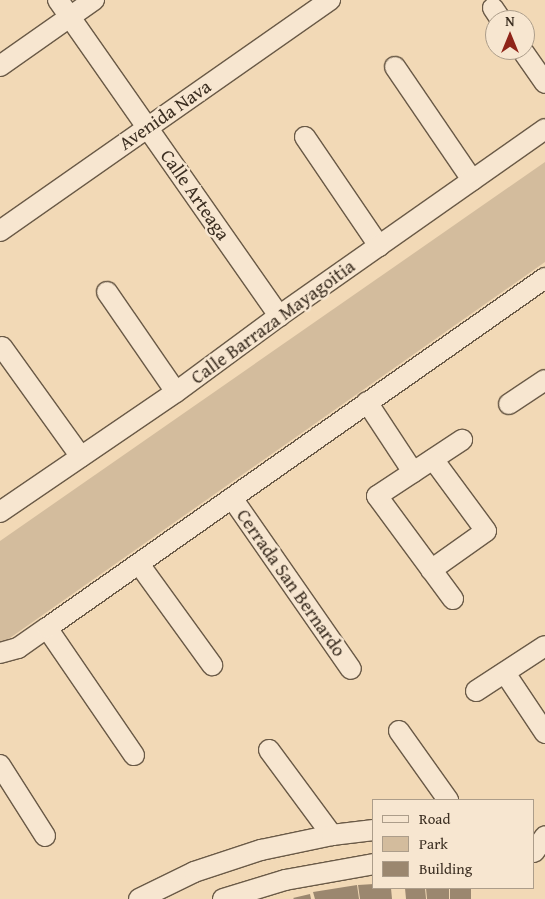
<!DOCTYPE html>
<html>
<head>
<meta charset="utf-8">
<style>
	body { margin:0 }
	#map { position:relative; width:545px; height:899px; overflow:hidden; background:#f2d9b6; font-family:"Gentium Book Plus",serif }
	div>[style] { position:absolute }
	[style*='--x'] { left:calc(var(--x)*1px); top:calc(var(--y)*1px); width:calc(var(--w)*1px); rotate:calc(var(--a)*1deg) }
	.green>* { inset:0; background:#d3bc9d }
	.building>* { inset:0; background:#9b876f }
	.roads { filter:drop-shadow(1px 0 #6a5a47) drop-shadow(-1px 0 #6a5a47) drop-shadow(0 1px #6a5a47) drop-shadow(0 -1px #6a5a47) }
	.street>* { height:20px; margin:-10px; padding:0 10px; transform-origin:10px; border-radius:10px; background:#f7e6d0 }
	span { translate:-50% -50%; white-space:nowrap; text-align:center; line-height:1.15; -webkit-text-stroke:5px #f7e6d0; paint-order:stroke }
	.street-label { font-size:19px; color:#3c2f22 }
	.legend { position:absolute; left:372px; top:799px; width:162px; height:90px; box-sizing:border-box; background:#f7e6d0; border:1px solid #ac9d8a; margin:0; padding:6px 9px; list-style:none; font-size:15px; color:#3c2f22 }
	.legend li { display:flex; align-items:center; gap:10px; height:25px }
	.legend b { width:25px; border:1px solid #ac9d8a }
	.north { position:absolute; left:485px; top:10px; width:50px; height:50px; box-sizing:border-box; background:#f7e6d0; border:1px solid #ac9d8a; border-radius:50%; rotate:0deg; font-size:14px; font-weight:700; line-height:20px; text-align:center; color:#3c2f22 }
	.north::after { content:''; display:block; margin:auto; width:18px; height:22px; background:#8f2418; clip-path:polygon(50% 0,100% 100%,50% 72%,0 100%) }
</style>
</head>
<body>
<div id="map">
	<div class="green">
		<div style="clip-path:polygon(545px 162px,545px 262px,7px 640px,0 642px,0 541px)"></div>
	</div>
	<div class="building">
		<div style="clip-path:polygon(374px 884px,374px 888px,391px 888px,392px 899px,360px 899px,358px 885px)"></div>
		<div style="clip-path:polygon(357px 885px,359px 899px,315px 899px,313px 892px)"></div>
		<div style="clip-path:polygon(405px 888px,425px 888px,426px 899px,406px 899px)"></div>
		<div style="clip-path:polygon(426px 888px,449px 888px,449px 899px,427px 899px)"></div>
		<div style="clip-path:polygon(450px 888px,471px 888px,471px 899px,450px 899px)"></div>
		<div style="clip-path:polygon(310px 894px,311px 899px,294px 899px,293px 898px)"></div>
	</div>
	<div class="roads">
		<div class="street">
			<div style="--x:58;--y:0;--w:386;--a:55"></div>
			<div style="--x:493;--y:8;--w:14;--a:56"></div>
			<div style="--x:522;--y:50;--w:40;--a:55.1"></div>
			<div style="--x:0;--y:66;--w:115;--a:-35.1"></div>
			<div style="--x:395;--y:67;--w:137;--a:55.7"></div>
			<div style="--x:305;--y:137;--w:132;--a:55.8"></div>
			<div style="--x:0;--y:231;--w:403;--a:-35"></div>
			<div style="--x:107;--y:292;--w:121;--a:55.4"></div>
			<div style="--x:2;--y:347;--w:135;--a:54.3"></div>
			<div style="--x:367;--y:402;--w:84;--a:56.7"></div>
			<div style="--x:509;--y:404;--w:43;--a:-33.7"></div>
			<div style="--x:232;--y:498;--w:208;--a:55.2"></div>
			<div style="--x:0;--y:512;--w:213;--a:-34.3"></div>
			<div style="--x:176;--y:392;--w:128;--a:-36.4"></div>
			<div style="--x:279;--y:316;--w:325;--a:-35.1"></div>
			<div style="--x:139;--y:564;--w:125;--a:54.1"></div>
			<div style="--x:431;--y:570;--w:67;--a:-35.3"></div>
			<div style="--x:486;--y:531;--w:89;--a:-126.4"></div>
			<div style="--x:453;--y:599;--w:128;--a:-126.4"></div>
			<div style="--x:377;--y:496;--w:102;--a:-33.4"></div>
			<div style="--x:47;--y:628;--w:154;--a:55.6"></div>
			<div style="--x:0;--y:653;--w:19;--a:-16"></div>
			<div style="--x:18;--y:648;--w:35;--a:-35"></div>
			<div style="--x:47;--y:628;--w:609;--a:-35.1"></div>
			<div style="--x:505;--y:673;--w:72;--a:56.3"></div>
			<div style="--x:476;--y:691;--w:82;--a:-33.1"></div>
			<div style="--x:399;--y:731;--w:85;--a:54.6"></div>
			<div style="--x:269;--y:750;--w:106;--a:53.5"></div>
			<div style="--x:0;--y:765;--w:84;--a:57.6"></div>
			<div style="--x:534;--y:852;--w:19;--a:-55"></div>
			<div style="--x:139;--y:899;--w:61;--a:-26.1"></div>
			<div style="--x:194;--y:872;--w:71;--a:-18.2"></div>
			<div style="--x:261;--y:850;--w:73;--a:-11.9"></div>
			<div style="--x:332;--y:835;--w:42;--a:-6.8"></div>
			<div style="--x:223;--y:899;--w:65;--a:-17"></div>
			<div style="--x:285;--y:880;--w:90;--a:-10.2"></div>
		</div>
	</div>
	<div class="street-label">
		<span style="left:165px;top:115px;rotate:-35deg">Avenida Nava</span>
		<span style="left:195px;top:195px;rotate:55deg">Calle Arteaga</span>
		<span style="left:273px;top:322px;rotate:-36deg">Calle Barraza Mayagoitia</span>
		<span style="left:291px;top:583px;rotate:55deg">Cerrada San Bernardo</span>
	</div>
	<ul class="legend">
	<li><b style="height:6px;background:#f7e6d0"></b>Road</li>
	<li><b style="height:14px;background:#d3bc9d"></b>Park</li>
	<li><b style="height:14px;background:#9b876f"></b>Building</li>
	</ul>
	<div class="north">N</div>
</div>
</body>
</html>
